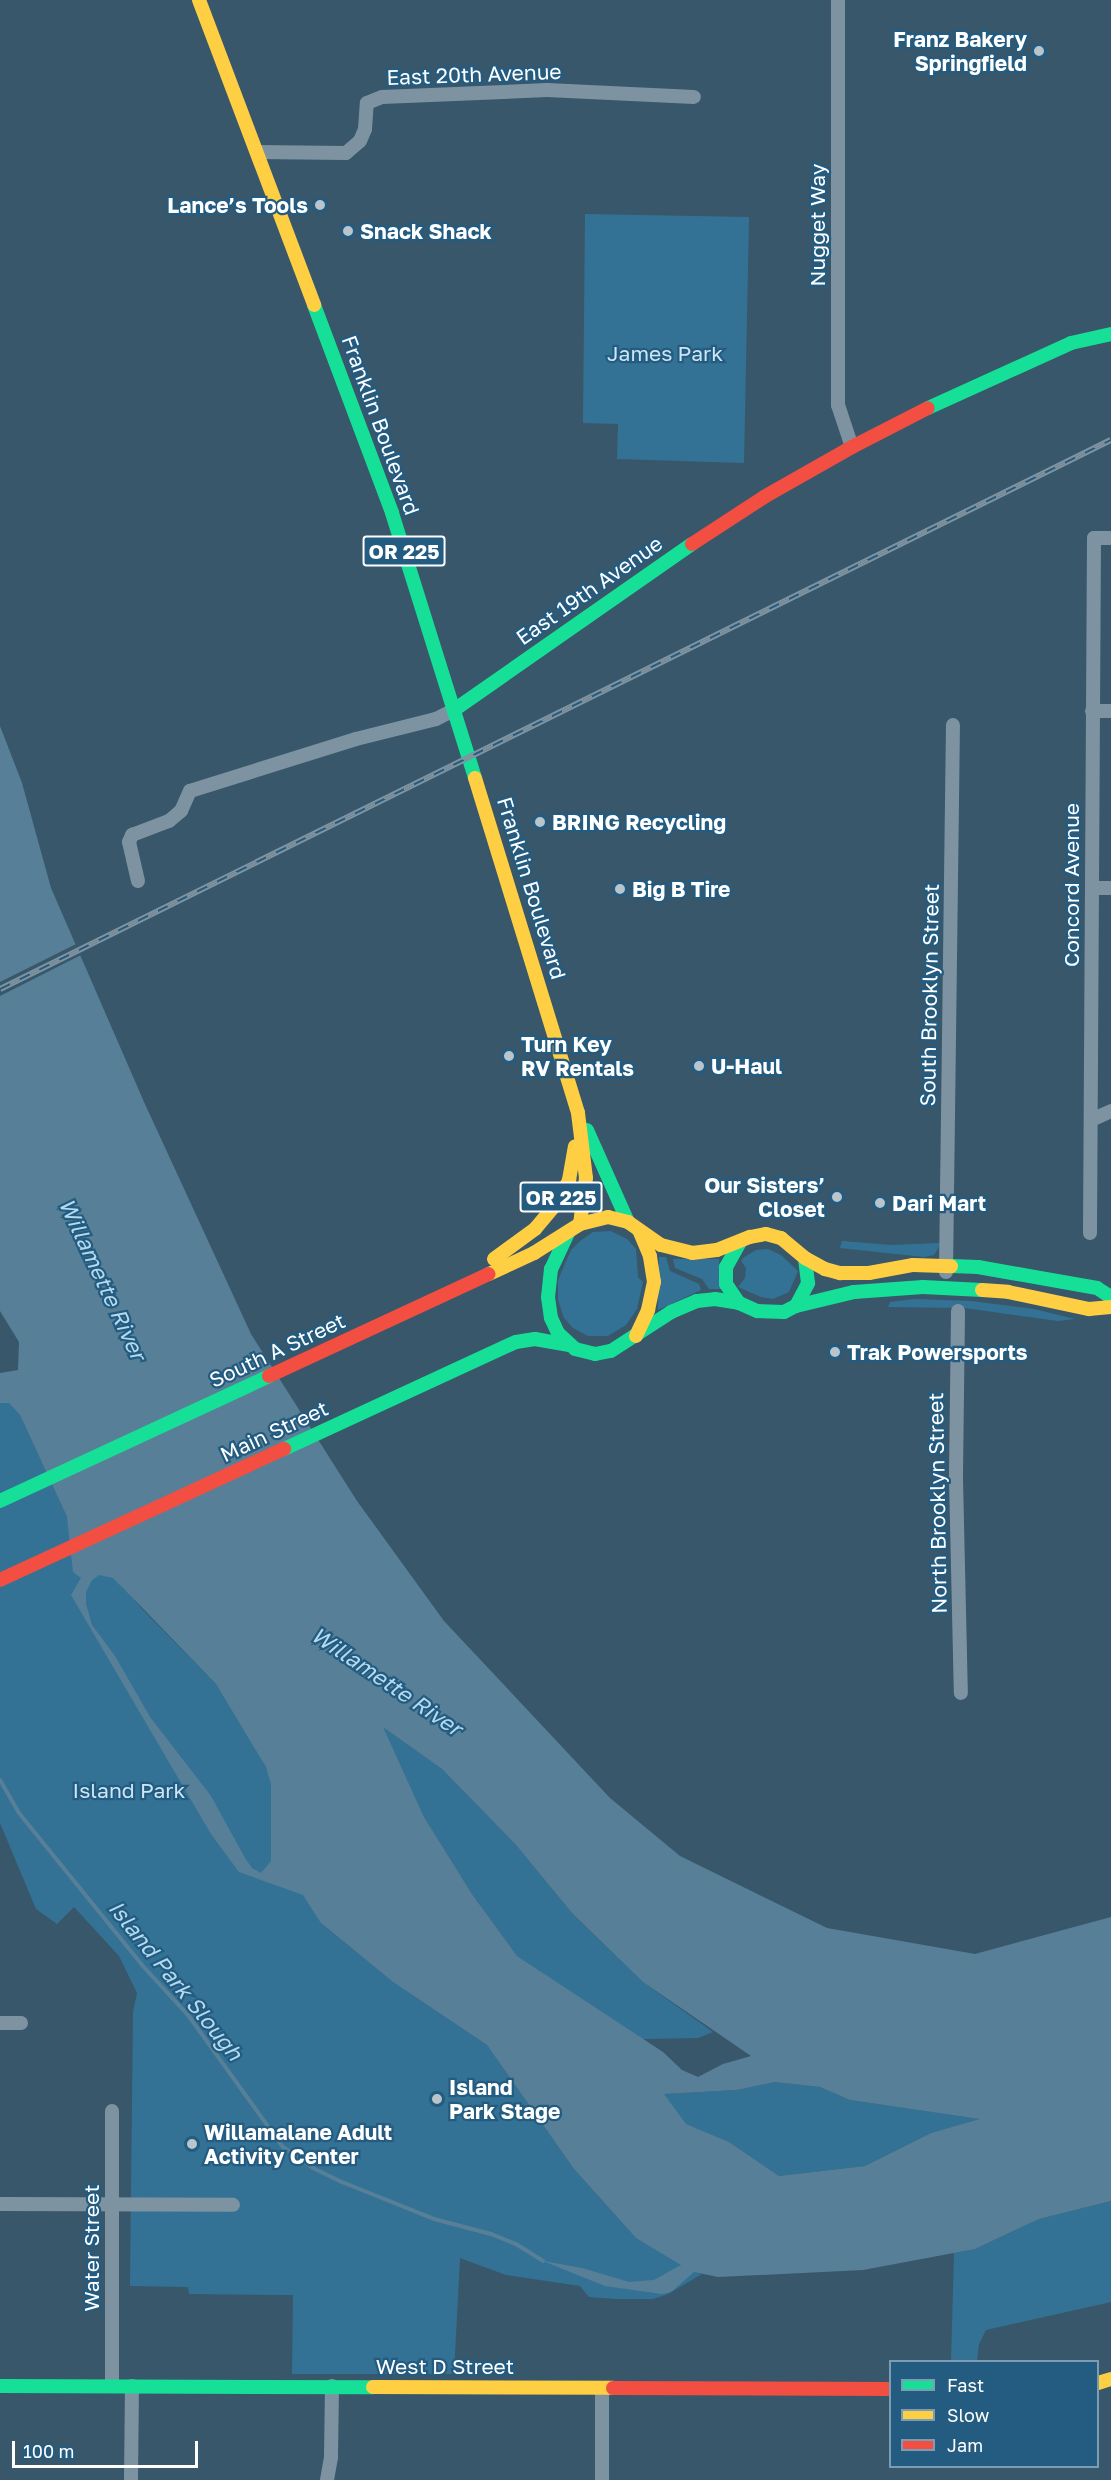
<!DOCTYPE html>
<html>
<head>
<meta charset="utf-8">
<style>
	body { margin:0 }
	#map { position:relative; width:1111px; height:2480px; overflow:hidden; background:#38576b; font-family:"Golos Text",sans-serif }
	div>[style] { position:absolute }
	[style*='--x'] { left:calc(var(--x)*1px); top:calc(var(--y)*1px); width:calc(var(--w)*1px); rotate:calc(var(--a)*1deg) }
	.green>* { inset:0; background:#347295 }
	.water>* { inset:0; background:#578098 }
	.pier>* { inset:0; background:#38576b }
	.stream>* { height:4px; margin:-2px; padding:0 2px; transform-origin:2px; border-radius:2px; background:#578098 }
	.street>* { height:14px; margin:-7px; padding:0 7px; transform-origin:7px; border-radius:7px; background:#7e93a1 }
	.fast>* { height:14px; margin:-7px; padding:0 7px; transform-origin:7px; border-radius:7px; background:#16e098 }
	.slow>* { height:14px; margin:-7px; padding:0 7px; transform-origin:7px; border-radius:7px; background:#ffcf43 }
	.jam>* { height:14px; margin:-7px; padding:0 7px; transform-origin:7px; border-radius:7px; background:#f24e42 }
	.rail>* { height:6px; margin-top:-3px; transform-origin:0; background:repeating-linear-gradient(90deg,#235c80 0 11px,#7f93a1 0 22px); box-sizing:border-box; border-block:2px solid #7f93a1 }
	.dots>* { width:16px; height:16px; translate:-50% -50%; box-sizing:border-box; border:3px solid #235c80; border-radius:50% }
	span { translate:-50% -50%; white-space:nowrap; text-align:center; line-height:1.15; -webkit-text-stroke:4.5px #235c80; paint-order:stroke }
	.shield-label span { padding:2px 4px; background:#235c80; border:2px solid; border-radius:4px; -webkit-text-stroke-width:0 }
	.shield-label { font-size:20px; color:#fff; font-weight:700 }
	.poi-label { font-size:21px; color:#fff; font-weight:700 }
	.right { translate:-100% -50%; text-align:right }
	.left { translate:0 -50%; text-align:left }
	.street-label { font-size:21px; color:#fff }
	.park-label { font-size:21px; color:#cce6f5 }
	.water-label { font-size:22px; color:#b4daef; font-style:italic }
	.legend { position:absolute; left:889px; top:2360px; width:210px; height:108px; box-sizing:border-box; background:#235c80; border:2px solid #7b9db3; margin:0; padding:8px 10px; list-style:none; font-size:18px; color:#fff }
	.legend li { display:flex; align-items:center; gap:12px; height:30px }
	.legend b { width:30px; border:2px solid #7b9db3 }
	.scale { position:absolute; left:12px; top:2441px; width:186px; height:27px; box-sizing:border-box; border:3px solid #fff; border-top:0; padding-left:8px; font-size:18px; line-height:21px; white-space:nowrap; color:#fff; -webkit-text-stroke:4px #235c80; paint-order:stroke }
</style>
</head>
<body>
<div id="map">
	<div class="green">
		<div style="clip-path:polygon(585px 214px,749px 217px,744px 463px,617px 459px,618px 424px,583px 423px)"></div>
		<div style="clip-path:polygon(611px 1231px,627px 1239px,636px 1249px,638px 1277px,643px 1282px,637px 1309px,626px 1325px,608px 1336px,588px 1336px,573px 1328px,564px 1318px,558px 1300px,558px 1280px,571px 1250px,580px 1241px,593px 1232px)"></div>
		<div style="clip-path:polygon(842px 1241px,891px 1245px,940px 1243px,939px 1247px,934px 1255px,924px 1257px,840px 1248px)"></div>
		<div style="clip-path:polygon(768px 1249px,781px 1255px,798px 1271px,789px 1292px,773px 1299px,761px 1297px,738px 1287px,745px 1278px,746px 1268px,741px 1261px,743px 1258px,756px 1250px)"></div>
		<div style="clip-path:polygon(659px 1257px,666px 1257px,670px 1271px,699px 1284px,701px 1290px,658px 1310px)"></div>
		<div style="clip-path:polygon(673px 1259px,719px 1259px,721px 1289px,709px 1289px,702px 1279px,675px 1268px)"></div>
		<div style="clip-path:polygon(914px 1299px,971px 1301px,1034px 1309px,1075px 1319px,1058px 1321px,965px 1308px,888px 1307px,890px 1302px)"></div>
		<div style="clip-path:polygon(0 1403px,9px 1403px,20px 1415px,67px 1517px,141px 1608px,216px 1684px,256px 1749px,266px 1767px,321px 1923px,393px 1982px,487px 2045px,574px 2169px,636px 2238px,694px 2272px,702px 2274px,668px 2294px,653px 2299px,616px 2299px,589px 2297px,580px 2286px,506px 2275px,460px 2258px,454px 2374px,292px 2374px,293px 2295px,189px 2294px,188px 2287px,130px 2286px,133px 2012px,137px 1993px,119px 1956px,74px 1907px,57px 1924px,36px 1909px,0 1823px)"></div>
		<div style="clip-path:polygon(382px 1726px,442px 1769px,516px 1845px,572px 1913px,643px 1982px,713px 2032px,698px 2038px,642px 2039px,517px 1956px,472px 1894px,424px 1817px)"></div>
		<div style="clip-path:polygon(775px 2082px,820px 2087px,850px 2100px,982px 2119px,931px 2133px,865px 2166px,779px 2176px,729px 2142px,685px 2124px,664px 2094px,737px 2090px)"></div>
		<div style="clip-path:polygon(1111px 2201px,1111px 2302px,986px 2330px,979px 2344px,977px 2361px,951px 2362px,954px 2253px,975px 2249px,1039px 2219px)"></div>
	</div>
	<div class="water">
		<div style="clip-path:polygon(evenodd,0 726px,22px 783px,51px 888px,144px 1102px,251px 1334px,357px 1501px,444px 1621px,610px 1798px,680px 1856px,827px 1928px,975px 1954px,1111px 1917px,1111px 2201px,1039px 2219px,975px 2249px,863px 2270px,718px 2277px,694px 2272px,671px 2292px,662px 2294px,605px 2286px,543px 2261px,582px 2268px,629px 2282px,654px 2280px,681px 2265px,636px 2238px,574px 2169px,487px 2045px,393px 1982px,321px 1923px,303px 1895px,239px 1872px,211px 1834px,71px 1595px,81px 1578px,73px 1572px,67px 1517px,20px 1415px,9px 1403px,0 1403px,0 1373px,18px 1370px,19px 1342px,0 1311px,0 726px,99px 1575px,113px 1578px,123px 1588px,216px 1684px,266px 1767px,271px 1784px,271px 1861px,261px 1873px,252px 1868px,245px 1858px,211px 1796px,150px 1717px,115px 1656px,92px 1625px,86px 1604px,86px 1592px,92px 1580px,99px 1575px,0 726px,383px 1727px,442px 1769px,516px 1845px,572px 1913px,643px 1982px,751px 2056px,723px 2064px,698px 2077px,682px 2070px,663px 2052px,517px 1956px,472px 1894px,424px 1817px,383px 1727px,0 726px,775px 2082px,820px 2087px,850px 2100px,980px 2119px,931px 2133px,865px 2166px,779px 2176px,729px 2142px,686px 2124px,664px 2094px,737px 2090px,775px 2082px)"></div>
	</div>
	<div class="pier">
		<div style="clip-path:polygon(78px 943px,83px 954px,0 996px,0 982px)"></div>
	</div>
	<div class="stream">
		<div style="--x:0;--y:1780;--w:38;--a:60"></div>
		<div style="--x:19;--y:1813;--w:196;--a:51"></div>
		<div style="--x:142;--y:1965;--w:68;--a:47.4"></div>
		<div style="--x:188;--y:2015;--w:163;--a:54.3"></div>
		<div style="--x:283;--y:2147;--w:37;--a:35"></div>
		<div style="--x:313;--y:2168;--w:32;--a:26"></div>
		<div style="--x:342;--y:2182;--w:99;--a:21.9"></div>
		<div style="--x:434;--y:2219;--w:59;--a:14.7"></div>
		<div style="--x:491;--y:2234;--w:27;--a:22"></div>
		<div style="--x:516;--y:2244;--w:32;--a:32"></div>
	</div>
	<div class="street">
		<div style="--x:838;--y:0;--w:405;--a:90"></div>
		<div style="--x:838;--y:405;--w:44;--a:71.6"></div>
		<div style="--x:257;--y:152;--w:89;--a:0.6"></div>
		<div style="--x:346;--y:153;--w:18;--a:-41"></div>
		<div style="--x:360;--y:141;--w:13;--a:-67"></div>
		<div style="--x:365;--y:129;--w:26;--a:-86"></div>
		<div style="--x:367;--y:103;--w:16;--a:-22"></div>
		<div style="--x:382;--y:97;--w:165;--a:-2.4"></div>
		<div style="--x:547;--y:90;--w:147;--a:2.7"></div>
		<div style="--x:1092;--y:711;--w:19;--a:0"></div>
		<div style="--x:138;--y:881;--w:40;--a:-103"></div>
		<div style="--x:129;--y:842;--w:8;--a:-67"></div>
		<div style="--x:132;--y:835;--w:40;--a:-21"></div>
		<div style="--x:169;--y:821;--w:16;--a:-40"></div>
		<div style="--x:181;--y:811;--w:22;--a:-66"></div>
		<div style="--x:190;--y:791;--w:174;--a:-17.4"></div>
		<div style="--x:356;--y:739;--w:82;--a:-14"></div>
		<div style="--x:436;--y:719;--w:20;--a:-27"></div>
		<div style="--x:1092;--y:888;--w:19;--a:0"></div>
		<div style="--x:1091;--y:1120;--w:22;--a:-24"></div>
		<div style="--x:1090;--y:1233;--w:695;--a:-89.67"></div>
		<div style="--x:1094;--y:538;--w:17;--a:0"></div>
		<div style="--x:946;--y:1272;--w:547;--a:-89.27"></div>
		<div style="--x:958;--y:1311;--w:168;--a:90.7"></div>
		<div style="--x:956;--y:1479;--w:214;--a:88.7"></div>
		<div style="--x:0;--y:2023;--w:21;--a:0"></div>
		<div style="--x:0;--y:2204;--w:233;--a:0.2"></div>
		<div style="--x:112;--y:2386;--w:275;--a:-90"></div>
		<div style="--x:131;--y:2480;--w:94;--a:-89.4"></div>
		<div style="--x:327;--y:2480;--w:23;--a:-80"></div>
		<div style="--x:331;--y:2457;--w:71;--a:-89.2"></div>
		<div style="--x:602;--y:2480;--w:92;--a:-90"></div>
	</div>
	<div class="fast">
		<div style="--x:314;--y:305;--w:222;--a:69.4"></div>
		<div style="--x:392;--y:513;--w:278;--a:72.6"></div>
		<div style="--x:928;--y:408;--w:157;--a:-24.4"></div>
		<div style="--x:1071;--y:343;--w:41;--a:-12.7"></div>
		<div style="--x:454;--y:710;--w:290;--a:-34.9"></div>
		<div style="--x:587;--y:1130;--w:101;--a:66"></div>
		<div style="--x:568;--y:1233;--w:40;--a:115"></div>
		<div style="--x:551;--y:1269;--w:28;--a:96"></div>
		<div style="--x:548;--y:1297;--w:21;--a:82"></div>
		<div style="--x:551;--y:1318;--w:17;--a:65"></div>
		<div style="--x:558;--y:1333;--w:23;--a:43"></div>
		<div style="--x:575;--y:1349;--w:21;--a:14"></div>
		<div style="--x:595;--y:1354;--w:16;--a:-11"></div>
		<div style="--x:611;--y:1351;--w:72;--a:-33"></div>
		<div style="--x:671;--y:1312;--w:28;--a:-23"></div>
		<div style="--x:697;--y:1301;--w:18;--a:-6"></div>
		<div style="--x:715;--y:1299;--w:24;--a:9"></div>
		<div style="--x:740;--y:1242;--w:29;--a:119"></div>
		<div style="--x:726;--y:1267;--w:17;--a:90"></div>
		<div style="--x:726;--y:1284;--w:23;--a:56"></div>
		<div style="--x:739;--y:1303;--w:20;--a:24"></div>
		<div style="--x:757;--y:1311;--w:27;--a:2"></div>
		<div style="--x:784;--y:1312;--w:13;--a:-27"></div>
		<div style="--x:796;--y:1306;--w:60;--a:-13.6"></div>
		<div style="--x:854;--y:1292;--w:69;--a:-4.1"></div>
		<div style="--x:923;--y:1287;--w:59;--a:2.9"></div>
		<div style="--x:951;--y:1266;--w:27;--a:2"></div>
		<div style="--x:978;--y:1267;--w:121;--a:10"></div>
		<div style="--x:1097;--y:1288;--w:17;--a:33"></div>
		<div style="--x:796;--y:1306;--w:26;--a:-62"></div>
		<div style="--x:808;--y:1283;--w:25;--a:-97"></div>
		<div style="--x:284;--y:1449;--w:255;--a:-24.8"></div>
		<div style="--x:516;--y:1342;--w:19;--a:-9"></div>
		<div style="--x:535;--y:1339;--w:35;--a:10"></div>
		<div style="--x:0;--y:1501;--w:297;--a:-24.9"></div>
		<div style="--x:0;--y:2386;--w:373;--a:0.2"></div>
	</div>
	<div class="slow">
		<div style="--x:199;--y:0;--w:326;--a:69.3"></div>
		<div style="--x:475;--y:778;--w:350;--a:72.9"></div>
		<div style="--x:578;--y:1113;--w:65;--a:83"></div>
		<div style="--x:586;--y:1178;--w:46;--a:97.4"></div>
		<div style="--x:494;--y:1259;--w:51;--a:-36.2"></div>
		<div style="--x:535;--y:1229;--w:35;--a:-50"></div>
		<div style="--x:558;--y:1202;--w:25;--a:-63"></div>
		<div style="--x:569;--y:1180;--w:34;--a:-80"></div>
		<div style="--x:489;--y:1274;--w:50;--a:-25"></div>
		<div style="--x:534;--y:1253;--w:54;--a:-32.2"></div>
		<div style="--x:580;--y:1224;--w:29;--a:-14"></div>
		<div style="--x:608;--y:1217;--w:21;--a:14"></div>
		<div style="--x:628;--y:1222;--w:40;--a:34.9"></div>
		<div style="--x:661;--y:1245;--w:32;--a:14"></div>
		<div style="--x:692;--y:1253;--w:25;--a:-7"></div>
		<div style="--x:717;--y:1250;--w:35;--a:-22"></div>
		<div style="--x:750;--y:1237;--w:16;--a:-11"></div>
		<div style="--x:766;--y:1234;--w:16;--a:15"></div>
		<div style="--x:781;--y:1238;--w:31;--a:40"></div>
		<div style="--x:805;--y:1258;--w:23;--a:29"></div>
		<div style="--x:825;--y:1269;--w:16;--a:15"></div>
		<div style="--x:840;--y:1273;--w:29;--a:0"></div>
		<div style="--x:869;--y:1273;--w:45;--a:-10.3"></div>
		<div style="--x:913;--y:1265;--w:38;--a:2"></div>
		<div style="--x:982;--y:1290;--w:26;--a:4"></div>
		<div style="--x:1008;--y:1292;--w:83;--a:11.9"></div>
		<div style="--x:1089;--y:1309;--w:22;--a:-5"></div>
		<div style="--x:636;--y:1336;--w:29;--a:-65"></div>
		<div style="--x:648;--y:1310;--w:29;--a:-78"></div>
		<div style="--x:654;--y:1282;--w:26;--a:-99"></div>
		<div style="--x:650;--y:1256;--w:26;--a:-113"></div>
		<div style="--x:1098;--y:2383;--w:14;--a:-17"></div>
		<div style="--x:373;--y:2387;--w:240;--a:0.2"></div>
	</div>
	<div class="jam">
		<div style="--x:692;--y:544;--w:86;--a:-33.1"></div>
		<div style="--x:764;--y:497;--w:101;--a:-29.6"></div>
		<div style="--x:852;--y:447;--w:85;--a:-27.2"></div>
		<div style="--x:269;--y:1376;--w:242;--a:-24.9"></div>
		<div style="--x:0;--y:1580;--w:313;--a:-24.8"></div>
		<div style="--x:613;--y:2388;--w:277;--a:0.2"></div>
	</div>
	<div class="rail">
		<div style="--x:0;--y:989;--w:1239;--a:-26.3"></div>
	</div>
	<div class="dots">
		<div style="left:1039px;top:51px;background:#b9c4cb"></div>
		<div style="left:320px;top:205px;background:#b9c4cb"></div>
		<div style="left:348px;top:231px;background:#b9c4cb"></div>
		<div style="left:540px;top:822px;background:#b9c4cb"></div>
		<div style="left:620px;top:889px;background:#b9c4cb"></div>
		<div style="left:509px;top:1056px;background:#b9c4cb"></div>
		<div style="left:699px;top:1066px;background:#b9c4cb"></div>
		<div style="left:837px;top:1197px;background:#b9c4cb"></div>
		<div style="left:880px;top:1203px;background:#b9c4cb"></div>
		<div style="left:835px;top:1352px;background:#b9c4cb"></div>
		<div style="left:437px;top:2099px;background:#b9c4cb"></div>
		<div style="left:192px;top:2144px;background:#b9c4cb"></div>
	</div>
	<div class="shield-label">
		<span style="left:404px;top:551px">OR 225</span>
		<span style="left:561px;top:1197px">OR 225</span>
	</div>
	<div class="poi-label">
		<span class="right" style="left:1027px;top:51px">Franz Bakery<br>Springfield</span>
		<span class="right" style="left:308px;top:205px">Lance’s Tools</span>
		<span class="left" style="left:360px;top:231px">Snack Shack</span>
		<span class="left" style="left:552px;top:822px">BRING Recycling</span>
		<span class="left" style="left:632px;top:889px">Big B Tire</span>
		<span class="left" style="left:521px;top:1056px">Turn Key<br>RV Rentals</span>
		<span class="left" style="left:711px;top:1066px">U-Haul</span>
		<span class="right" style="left:825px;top:1197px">Our Sisters’<br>Closet</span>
		<span class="left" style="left:892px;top:1203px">Dari Mart</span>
		<span class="left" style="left:847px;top:1352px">Trak Powersports</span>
		<span class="left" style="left:449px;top:2099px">Island<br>Park Stage</span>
		<span class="left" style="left:204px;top:2144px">Willamalane Adult<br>Activity Center</span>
	</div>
	<div class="street-label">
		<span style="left:474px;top:74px;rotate:-2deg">East 20th Avenue</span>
		<span style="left:817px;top:225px;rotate:-90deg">Nugget Way</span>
		<span style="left:381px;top:425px;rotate:70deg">Franklin Boulevard</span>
		<span style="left:589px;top:590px;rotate:-35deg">East 19th Avenue</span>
		<span style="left:1071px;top:885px;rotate:-90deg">Concord Avenue</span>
		<span style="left:532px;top:888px;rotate:73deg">Franklin Boulevard</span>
		<span style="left:929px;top:995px;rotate:-89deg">South Brooklyn Street</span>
		<span style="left:277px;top:1350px;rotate:-25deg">South A Street</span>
		<span style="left:274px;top:1431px;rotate:-25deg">Main Street</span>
		<span style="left:937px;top:1503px;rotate:-91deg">North Brooklyn Street</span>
		<span style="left:91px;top:2248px;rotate:-90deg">Water Street</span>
		<span style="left:445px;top:2366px">West D Street</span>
	</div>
	<div class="park-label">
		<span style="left:665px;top:353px">James Park</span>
		<span style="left:129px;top:1790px">Island Park</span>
	</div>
	<div class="water-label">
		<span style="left:103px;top:1279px;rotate:65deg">Willamette River</span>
		<span style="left:387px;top:1681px;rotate:34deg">Willamette River</span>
		<span style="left:176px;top:1980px;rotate:51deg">Island Park Slough</span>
	</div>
	<ul class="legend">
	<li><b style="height:8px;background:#16e098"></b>Fast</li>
	<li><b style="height:8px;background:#ffcf43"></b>Slow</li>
	<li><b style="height:8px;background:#f24e42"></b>Jam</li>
	</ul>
	<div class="scale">100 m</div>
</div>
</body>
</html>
